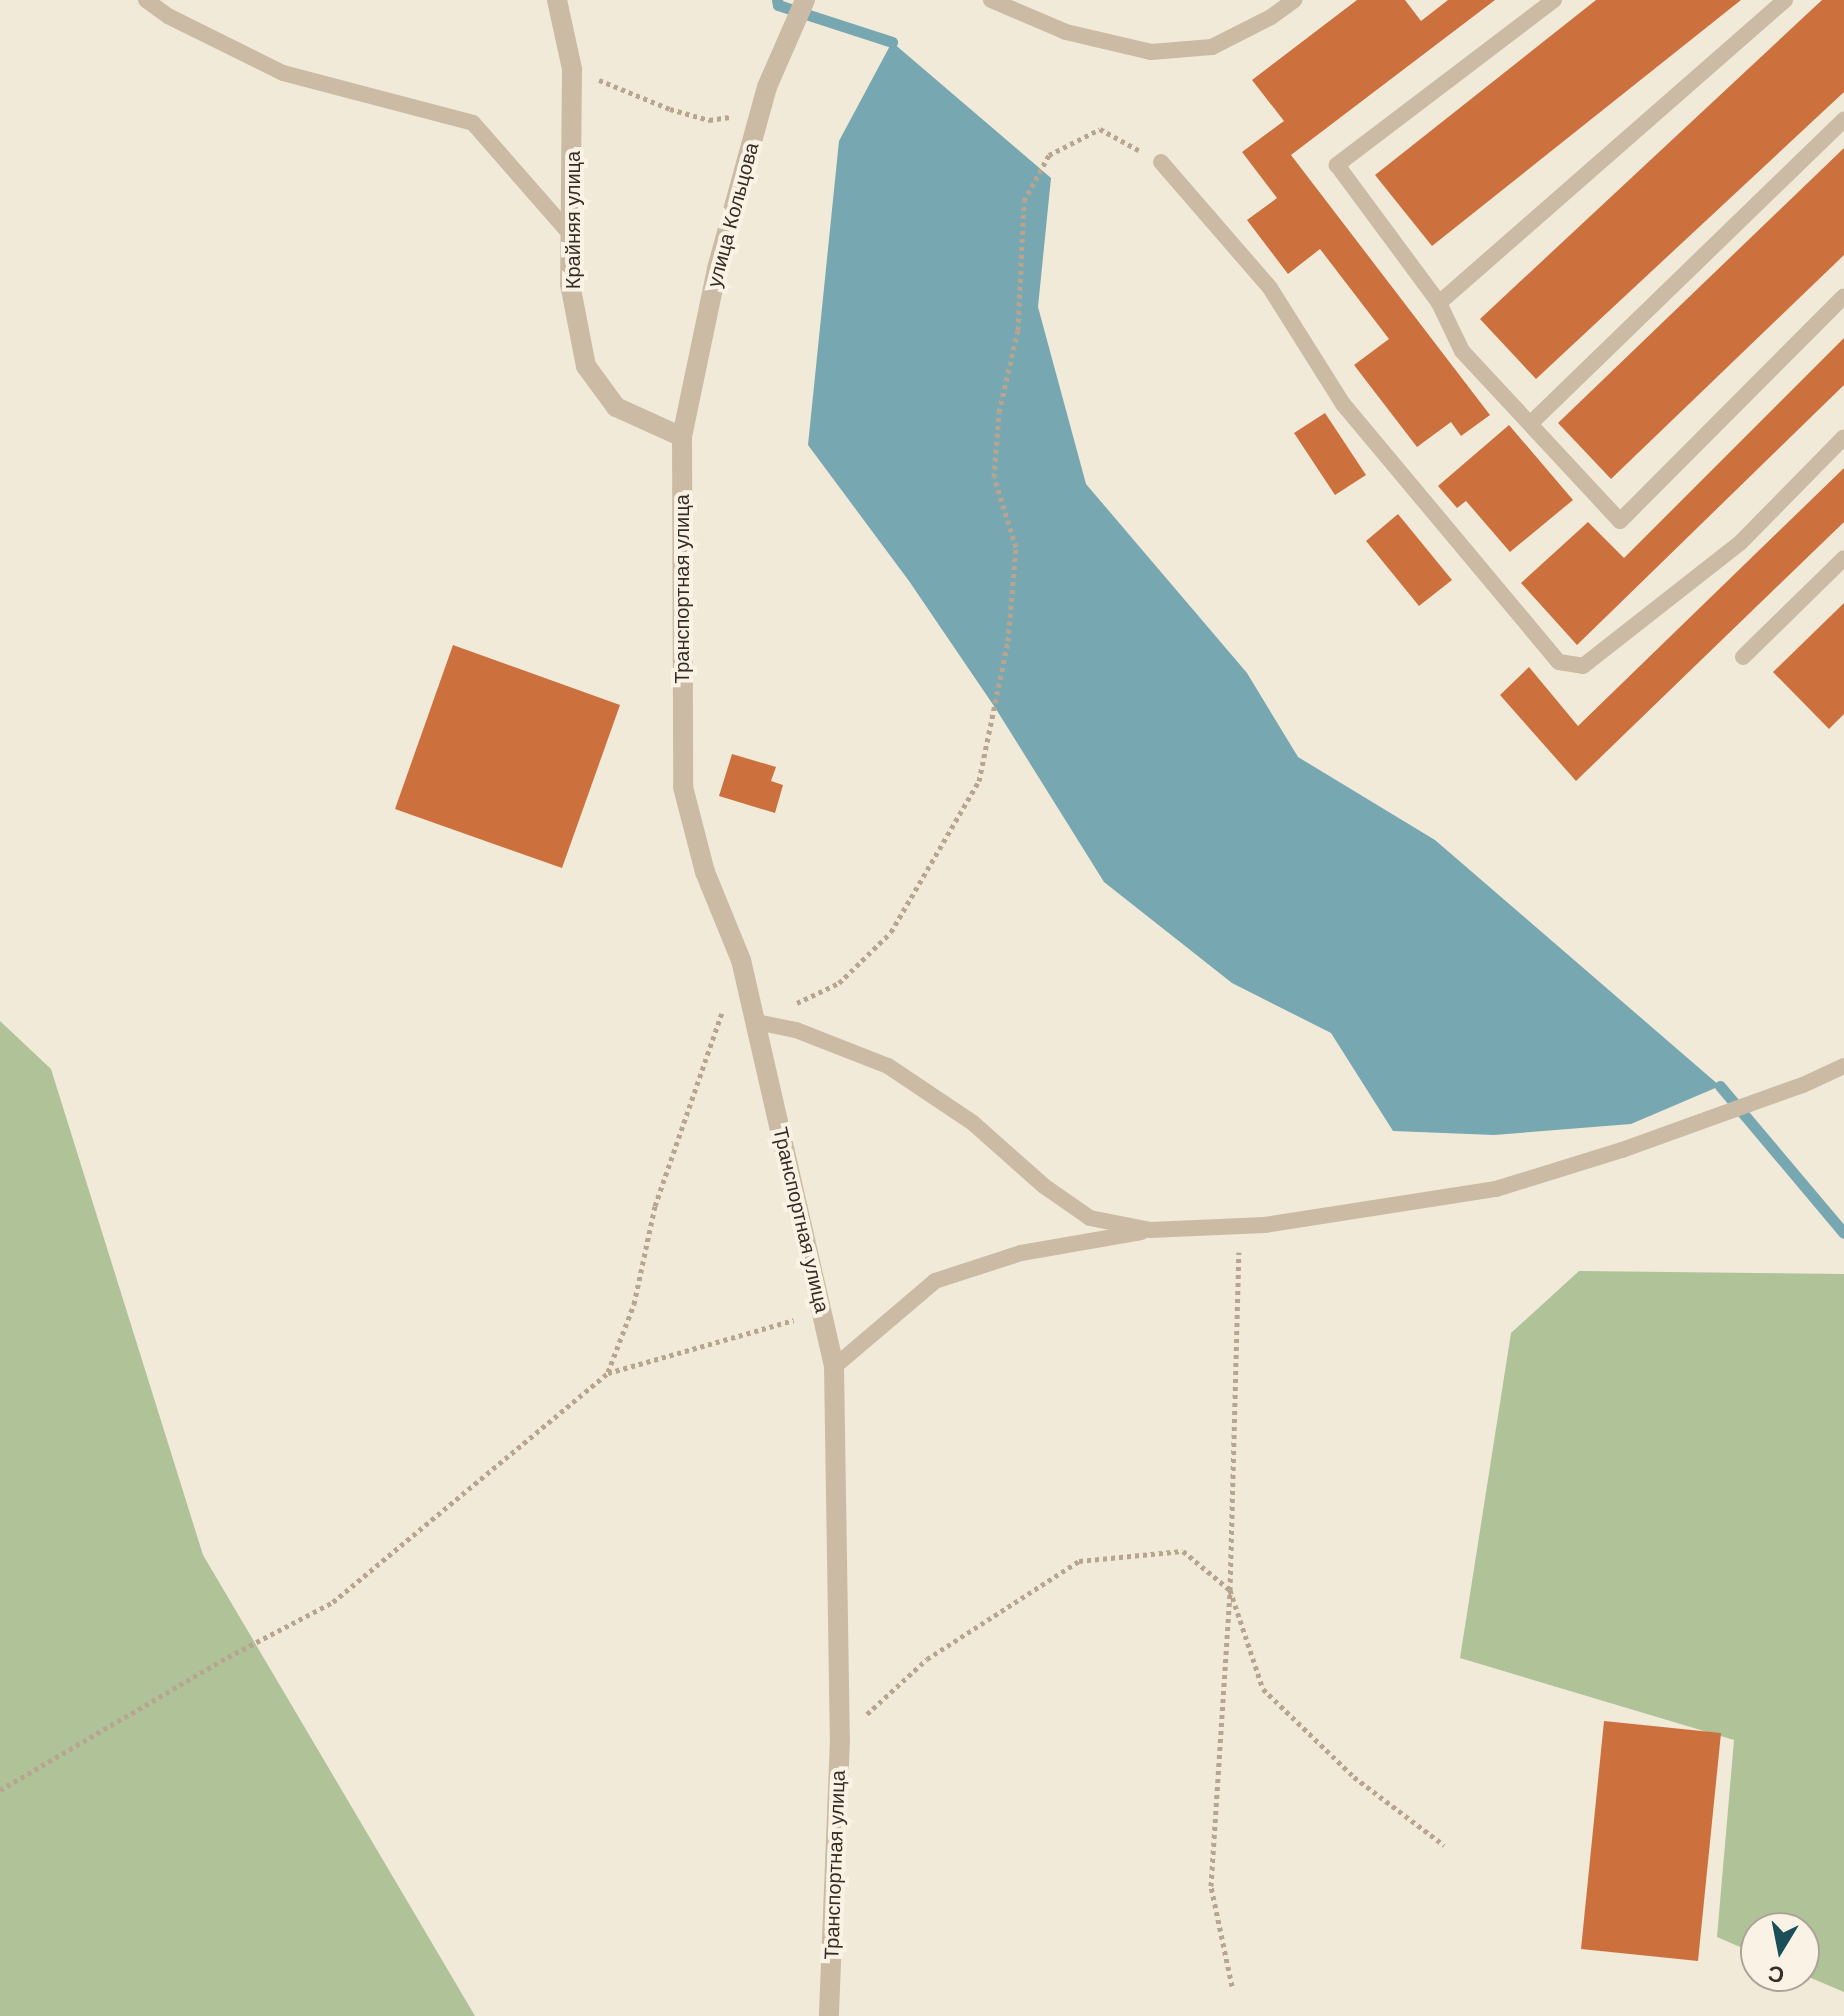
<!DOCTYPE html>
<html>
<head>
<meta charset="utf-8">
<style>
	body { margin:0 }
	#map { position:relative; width:1844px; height:2016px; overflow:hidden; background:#f2ead9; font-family:Helvetica,sans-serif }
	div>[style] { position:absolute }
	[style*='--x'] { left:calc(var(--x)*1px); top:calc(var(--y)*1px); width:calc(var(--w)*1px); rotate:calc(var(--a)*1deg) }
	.green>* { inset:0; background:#afc298 }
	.water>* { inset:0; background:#77a7b1 }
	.stream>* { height:11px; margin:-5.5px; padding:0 5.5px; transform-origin:5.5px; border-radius:5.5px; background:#77a7b1 }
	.building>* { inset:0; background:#cc713e }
	.path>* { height:5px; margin-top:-2.5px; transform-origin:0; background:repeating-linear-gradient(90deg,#b7a58f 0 4px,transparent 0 8px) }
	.service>* { height:16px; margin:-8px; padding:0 8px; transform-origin:8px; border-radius:8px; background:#cbbba4 }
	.minor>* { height:20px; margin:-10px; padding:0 10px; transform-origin:10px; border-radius:10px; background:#cbbba4 }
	span { translate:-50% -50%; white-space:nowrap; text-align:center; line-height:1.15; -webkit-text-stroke:8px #faf3e5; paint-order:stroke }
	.street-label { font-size:20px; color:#362d26 }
	.north { position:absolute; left:1740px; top:1912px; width:80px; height:80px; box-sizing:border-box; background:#faf3e5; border:2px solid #aca499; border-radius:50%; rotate:190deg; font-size:22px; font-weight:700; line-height:32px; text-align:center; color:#362d26 }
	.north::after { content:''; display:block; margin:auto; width:28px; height:36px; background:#1a4e59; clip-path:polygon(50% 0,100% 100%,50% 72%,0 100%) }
</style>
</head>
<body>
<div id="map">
	<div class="green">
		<div style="clip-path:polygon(0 1021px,51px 1069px,203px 1555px,475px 2016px,0 2016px)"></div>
		<div style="clip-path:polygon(1579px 1271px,1844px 1274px,1844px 1992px,1804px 1975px,1804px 1928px,1756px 1928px,1756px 1954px,1717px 1937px,1734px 1740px,1460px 1658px,1511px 1333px)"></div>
	</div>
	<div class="water">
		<div style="clip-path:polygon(892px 42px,1051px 178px,1038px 307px,1086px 484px,1247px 673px,1298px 757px,1435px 840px,1720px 1086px,1631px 1124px,1494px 1135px,1393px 1131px,1331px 1033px,1232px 983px,1104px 882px,996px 709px,909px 581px,808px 445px,839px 141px)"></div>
	</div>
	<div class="stream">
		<div style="--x:777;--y:0;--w:5;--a:79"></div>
		<div style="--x:778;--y:5;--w:120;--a:18"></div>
		<div style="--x:1720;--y:1086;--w:192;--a:49.9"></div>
	</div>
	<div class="building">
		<div style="clip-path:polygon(1357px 0,1405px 0,1421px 21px,1448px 0,1495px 0,1291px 155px,1490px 415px,1461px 436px,1451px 422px,1417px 447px,1354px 365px,1389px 339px,1320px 249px,1288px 274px,1247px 220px,1277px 198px,1242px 152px,1284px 121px,1252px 80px)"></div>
		<div style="clip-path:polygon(1596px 0,1741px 0,1432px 246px,1375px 175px)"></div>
		<div style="clip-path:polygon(1822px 0,1844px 0,1844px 92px,1536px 379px,1480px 319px)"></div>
		<div style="clip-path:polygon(1844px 148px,1844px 255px,1611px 479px,1558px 423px)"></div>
		<div style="clip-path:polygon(1844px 338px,1844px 385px,1577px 645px,1521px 583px,1588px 522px,1624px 558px)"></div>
		<div style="clip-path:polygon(1325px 413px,1366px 475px,1335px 495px,1294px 433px)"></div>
		<div style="clip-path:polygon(1509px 425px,1573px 500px,1510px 552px,1466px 501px,1457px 508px,1438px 486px)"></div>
		<div style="clip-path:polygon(1844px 468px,1844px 522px,1576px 781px,1500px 695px,1529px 667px,1578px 726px)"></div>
		<div style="clip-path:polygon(1398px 514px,1452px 580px,1419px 606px,1366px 541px)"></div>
		<div style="clip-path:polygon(1844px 603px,1844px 714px,1829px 729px,1773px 672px)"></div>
		<div style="clip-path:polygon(453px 645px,620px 705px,562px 868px,395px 809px)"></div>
		<div style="clip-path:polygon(732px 754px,776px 767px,771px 781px,783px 785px,775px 813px,719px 796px)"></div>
		<div style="clip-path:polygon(1604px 1721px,1721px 1733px,1698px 1961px,1581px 1949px)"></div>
	</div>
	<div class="path">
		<div style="--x:599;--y:80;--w:77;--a:22.2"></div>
		<div style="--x:670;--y:109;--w:41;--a:15.8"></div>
		<div style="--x:709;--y:120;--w:21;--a:-8"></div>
		<div style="--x:797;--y:1003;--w:47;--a:-25.5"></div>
		<div style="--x:839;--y:983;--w:73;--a:-44.4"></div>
		<div style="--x:891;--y:932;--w:175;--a:-59.8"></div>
		<div style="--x:979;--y:781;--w:143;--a:-78.3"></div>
		<div style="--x:1008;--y:641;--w:94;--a:-85.1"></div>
		<div style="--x:1016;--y:547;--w:73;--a:-107.4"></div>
		<div style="--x:994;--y:477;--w:65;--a:-85.6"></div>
		<div style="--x:999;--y:412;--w:84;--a:-77"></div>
		<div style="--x:1018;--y:330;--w:129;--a:-87.3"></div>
		<div style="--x:1024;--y:201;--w:52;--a:-61.5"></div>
		<div style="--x:1049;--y:155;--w:57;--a:-27"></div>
		<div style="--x:1100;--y:129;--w:46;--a:28.8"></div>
		<div style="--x:608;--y:1372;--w:73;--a:-69.1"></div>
		<div style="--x:634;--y:1304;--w:100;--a:-77.9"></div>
		<div style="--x:655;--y:1206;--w:204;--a:-70.9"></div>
		<div style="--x:867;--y:1714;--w:81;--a:-42.5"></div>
		<div style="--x:927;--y:1659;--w:181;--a:-32.8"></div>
		<div style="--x:1079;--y:1561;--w:104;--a:-5.5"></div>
		<div style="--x:1183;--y:1551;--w:61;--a:39.7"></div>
		<div style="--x:1230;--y:1590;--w:104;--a:71.6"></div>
		<div style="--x:1263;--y:1689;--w:127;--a:44"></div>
		<div style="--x:1354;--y:1777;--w:113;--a:37.1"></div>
		<div style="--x:0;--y:1790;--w:264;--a:-30.3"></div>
		<div style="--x:228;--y:1657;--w:119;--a:-27.6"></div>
		<div style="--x:333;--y:1602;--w:358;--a:-39.8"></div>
		<div style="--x:608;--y:1373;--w:193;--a:-15.9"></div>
		<div style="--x:1232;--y:1986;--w:102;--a:-101.9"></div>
		<div style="--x:1211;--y:1886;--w:297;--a:-86.3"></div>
		<div style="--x:1230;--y:1590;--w:338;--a:-88.5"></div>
	</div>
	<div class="service">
		<div style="--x:146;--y:0;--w:27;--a:36"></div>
		<div style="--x:168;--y:16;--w:128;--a:26.4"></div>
		<div style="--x:283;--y:73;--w:196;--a:14.7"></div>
		<div style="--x:473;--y:123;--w:149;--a:48.8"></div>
		<div style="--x:991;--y:0;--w:82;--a:23.1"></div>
		<div style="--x:1066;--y:32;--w:87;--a:13.2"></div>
		<div style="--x:1151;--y:52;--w:61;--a:-4.7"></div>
		<div style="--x:1212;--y:47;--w:66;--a:-27"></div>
		<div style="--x:1271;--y:17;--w:29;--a:-36"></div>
		<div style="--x:1554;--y:0;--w:273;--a:142.8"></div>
		<div style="--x:1337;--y:165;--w:172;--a:53.5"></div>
		<div style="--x:1439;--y:303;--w:53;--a:64.4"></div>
		<div style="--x:1462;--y:351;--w:232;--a:47.1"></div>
		<div style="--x:1620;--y:521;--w:317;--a:-45.1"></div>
		<div style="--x:1161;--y:162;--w:167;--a:49.1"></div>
		<div style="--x:1270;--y:288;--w:137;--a:57.8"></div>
		<div style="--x:1343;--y:404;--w:336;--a:50.1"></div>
		<div style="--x:1559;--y:662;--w:24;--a:9"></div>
		<div style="--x:1583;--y:666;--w:199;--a:-38.1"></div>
		<div style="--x:1740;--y:543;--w:148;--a:-45.5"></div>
		<div style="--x:1439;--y:303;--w:460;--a:-41.2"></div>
		<div style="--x:1531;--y:423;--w:436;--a:-44.1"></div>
		<div style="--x:1743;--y:657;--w:141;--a:-44.4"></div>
		<div style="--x:756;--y:1022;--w:41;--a:11.3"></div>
		<div style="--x:796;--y:1030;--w:99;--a:21.4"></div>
		<div style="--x:888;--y:1066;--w:102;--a:33.8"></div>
		<div style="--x:973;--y:1123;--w:95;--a:41.6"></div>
		<div style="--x:1044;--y:1186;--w:56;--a:34.8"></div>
		<div style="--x:1090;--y:1218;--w:61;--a:11.3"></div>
		<div style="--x:1150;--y:1230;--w:115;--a:-2.5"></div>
		<div style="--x:1265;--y:1225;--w:234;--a:-8.9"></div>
		<div style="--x:1496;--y:1189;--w:132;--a:-17.2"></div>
		<div style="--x:1622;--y:1150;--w:192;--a:-19.8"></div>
		<div style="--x:1803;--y:1085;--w:45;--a:-24.9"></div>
		<div style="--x:834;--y:1367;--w:133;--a:-40.4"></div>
		<div style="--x:935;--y:1281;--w:90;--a:-18"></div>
		<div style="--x:1021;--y:1253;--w:122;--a:-9.9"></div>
	</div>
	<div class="minor">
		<div style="--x:557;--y:0;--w:71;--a:77.7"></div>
		<div style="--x:572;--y:69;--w:215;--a:90.5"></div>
		<div style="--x:570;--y:284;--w:84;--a:79"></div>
		<div style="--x:586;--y:366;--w:51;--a:53.8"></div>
		<div style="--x:616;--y:407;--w:72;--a:24.4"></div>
		<div style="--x:805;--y:0;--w:95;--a:113.6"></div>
		<div style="--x:767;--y:87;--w:189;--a:105.4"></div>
		<div style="--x:717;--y:269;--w:172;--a:101.8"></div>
		<div style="--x:682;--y:437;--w:350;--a:89.8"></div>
		<div style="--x:683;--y:787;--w:88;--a:75.5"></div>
		<div style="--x:705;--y:872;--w:95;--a:67.8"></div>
		<div style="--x:741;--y:960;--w:417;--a:77.1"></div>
		<div style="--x:834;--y:1367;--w:372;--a:89.1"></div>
		<div style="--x:840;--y:1739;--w:277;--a:92.3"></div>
	</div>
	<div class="street-label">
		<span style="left:733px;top:215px;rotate:-75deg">улица Кольцова</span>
		<span style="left:573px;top:220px;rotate:-90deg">Крайняя улица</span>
		<span style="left:682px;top:589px;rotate:-90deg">Транспортная улица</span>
		<span style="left:801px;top:1220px;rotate:77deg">Транспортная улица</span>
		<span style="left:835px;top:1865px;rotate:-88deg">Транспортная улица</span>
	</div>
	<div class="north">С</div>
</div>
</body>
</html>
